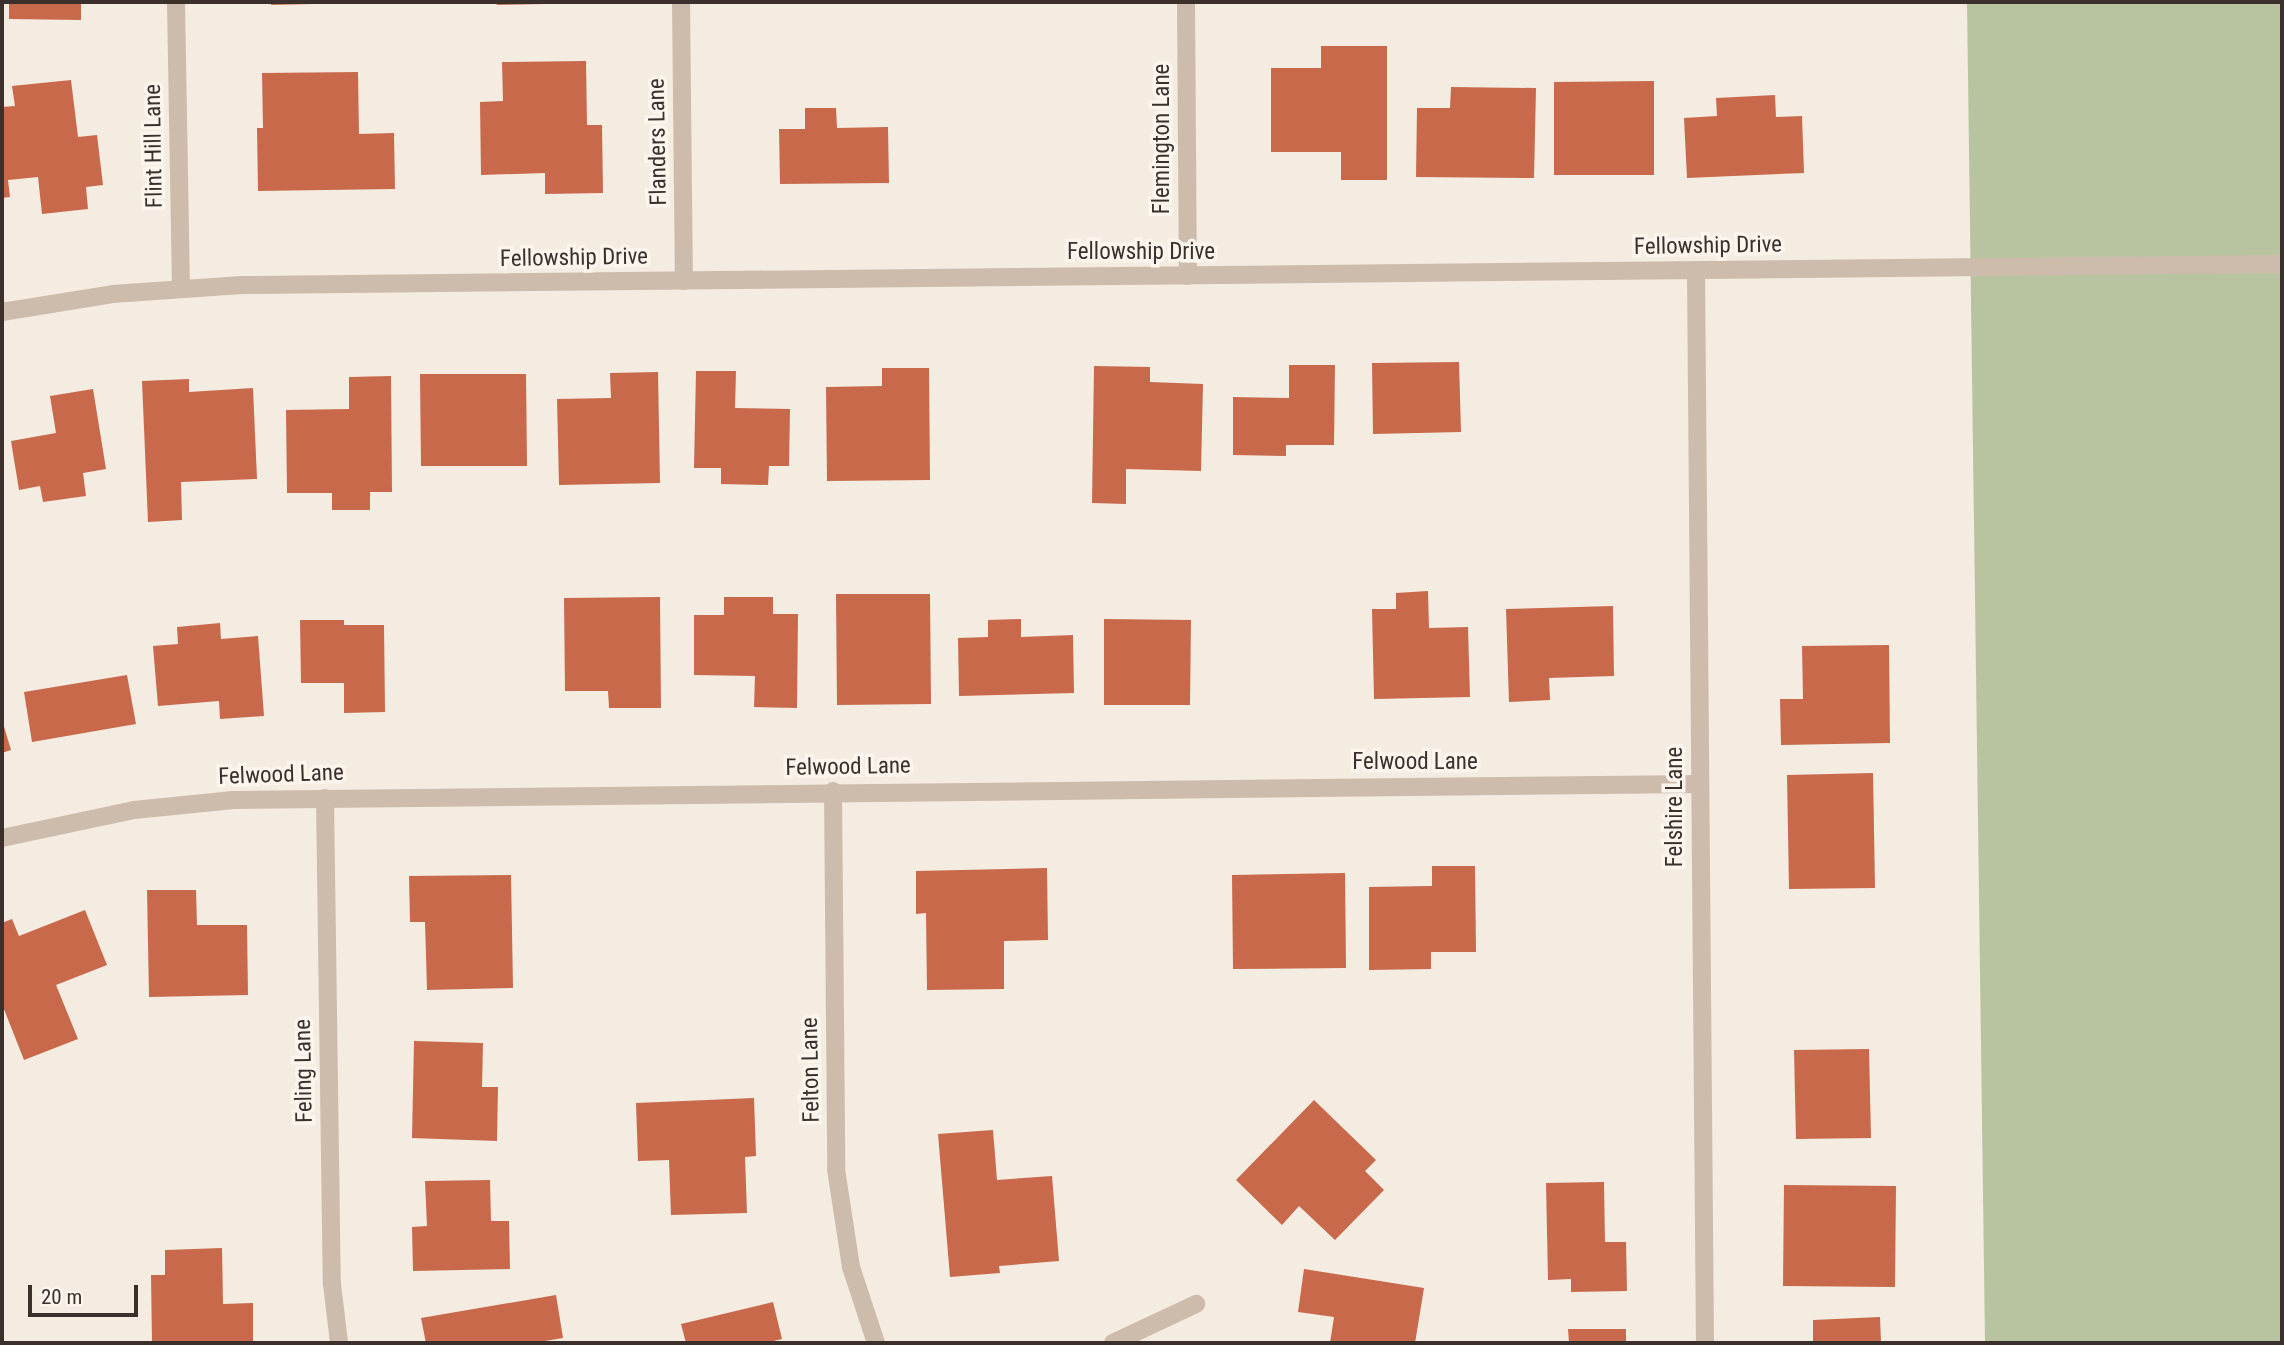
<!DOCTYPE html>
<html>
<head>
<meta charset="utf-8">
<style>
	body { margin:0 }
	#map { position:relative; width:2284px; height:1345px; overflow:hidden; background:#f4ebe1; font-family:"Roboto Condensed",sans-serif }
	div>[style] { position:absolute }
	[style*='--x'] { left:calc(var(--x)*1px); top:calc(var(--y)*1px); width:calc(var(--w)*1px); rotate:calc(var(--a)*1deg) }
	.green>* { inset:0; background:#b8c4a0 }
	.building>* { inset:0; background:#c8694b }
	.street>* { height:18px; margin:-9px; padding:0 9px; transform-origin:9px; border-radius:9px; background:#cdbbac }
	span { translate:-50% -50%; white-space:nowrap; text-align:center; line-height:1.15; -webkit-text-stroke:7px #fbf5ee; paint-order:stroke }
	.street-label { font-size:23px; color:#3b302b }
	.frame { position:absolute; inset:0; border:4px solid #3b302b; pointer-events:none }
	.scale { position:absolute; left:28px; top:1285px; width:110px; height:32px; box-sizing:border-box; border:4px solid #3b302b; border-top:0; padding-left:9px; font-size:21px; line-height:24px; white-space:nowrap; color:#3b302b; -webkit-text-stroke:5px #fbf5ee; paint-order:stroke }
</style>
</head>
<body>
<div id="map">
	<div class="green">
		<div style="clip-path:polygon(1967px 2px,2281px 2px,2282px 1343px,1985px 1343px)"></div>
	</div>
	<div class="building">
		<div style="clip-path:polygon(9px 2px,81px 2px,81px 20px,9px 19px)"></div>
		<div style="clip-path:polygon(271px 2px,314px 2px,314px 4px,271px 5px)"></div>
		<div style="clip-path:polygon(497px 2px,545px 2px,545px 4px,497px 5px)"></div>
		<div style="clip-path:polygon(1321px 46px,1387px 46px,1387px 180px,1341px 180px,1341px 152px,1271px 152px,1271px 68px,1321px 68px)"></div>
		<div style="clip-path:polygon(586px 61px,587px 125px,602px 125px,603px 193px,545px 194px,545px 173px,481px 175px,480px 102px,503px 101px,502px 62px)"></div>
		<div style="clip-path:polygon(358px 72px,359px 134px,394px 133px,395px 189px,258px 191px,257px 128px,263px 128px,262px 73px)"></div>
		<div style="clip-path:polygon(71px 80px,78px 137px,97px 135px,103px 185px,86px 187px,88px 209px,42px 214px,38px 177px,8px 180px,10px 197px,2px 198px,2px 107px,15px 106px,12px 86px)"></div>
		<div style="clip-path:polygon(1654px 81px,1654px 175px,1554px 175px,1554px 82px)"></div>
		<div style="clip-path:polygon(1451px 87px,1536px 88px,1534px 178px,1416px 177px,1417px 108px,1450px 108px)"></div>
		<div style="clip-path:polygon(1775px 95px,1776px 117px,1802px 116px,1804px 173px,1687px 178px,1684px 118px,1717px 116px,1716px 98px)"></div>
		<div style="clip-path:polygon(805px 108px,836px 108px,837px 128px,888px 127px,889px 183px,780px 184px,779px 129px,805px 129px)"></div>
		<div style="clip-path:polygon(1459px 362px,1461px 432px,1373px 434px,1372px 363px)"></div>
		<div style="clip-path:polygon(1289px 365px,1335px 365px,1334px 445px,1286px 445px,1286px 456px,1233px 455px,1233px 397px,1289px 398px)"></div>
		<div style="clip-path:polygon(1094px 366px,1150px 367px,1150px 382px,1203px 384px,1201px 471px,1126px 469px,1126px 504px,1092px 503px)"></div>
		<div style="clip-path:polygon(882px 368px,929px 368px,930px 480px,827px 481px,826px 387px,882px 386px)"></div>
		<div style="clip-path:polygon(696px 371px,736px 371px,735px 408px,790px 409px,789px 466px,769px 466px,768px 485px,721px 484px,721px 468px,694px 468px)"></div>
		<div style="clip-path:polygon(658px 372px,660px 483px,559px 485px,557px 399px,611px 398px,610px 373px)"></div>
		<div style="clip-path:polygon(420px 374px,526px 374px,527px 466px,421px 466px)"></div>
		<div style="clip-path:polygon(391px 376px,392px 492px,370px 492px,370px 510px,332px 510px,332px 493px,287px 493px,286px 410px,349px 409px,349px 377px)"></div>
		<div style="clip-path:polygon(189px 379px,189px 392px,253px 388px,257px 479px,181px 482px,182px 520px,148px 522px,142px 381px)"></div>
		<div style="clip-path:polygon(93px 389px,106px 469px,83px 473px,86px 496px,43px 502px,40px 486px,19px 490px,11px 441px,56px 433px,50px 396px)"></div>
		<div style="clip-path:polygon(1428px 591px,1429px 628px,1468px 627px,1470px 697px,1374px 699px,1372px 609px,1396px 609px,1396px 593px)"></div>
		<div style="clip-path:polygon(836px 594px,930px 594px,931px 704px,837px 705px)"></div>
		<div style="clip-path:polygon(660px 597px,661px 708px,609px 708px,608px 691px,565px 691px,564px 598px)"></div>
		<div style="clip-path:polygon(724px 597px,773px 597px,773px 614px,798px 614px,797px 708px,754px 707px,755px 676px,694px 675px,694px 615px,724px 615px)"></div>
		<div style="clip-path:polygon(1613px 606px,1614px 676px,1549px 678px,1550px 700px,1509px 702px,1506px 609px)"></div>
		<div style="clip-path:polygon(1021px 619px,1021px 637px,1073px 635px,1074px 693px,959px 696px,958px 638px,988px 637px,988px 620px)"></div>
		<div style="clip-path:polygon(1104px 619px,1191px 620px,1190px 705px,1104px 705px)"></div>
		<div style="clip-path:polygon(300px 620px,344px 620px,344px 625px,384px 625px,385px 712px,344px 713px,344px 683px,301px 683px)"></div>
		<div style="clip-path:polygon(220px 623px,221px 639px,258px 636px,264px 716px,220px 719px,219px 701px,158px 706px,153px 646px,178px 644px,177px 627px)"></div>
		<div style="clip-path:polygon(1889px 645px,1890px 743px,1781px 745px,1780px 699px,1803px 699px,1802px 646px)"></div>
		<div style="clip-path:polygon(127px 675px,136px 724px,32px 742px,24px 692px)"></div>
		<div style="clip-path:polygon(2px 720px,11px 750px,2px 753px)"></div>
		<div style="clip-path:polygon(1873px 773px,1875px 888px,1789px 889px,1787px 775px)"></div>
		<div style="clip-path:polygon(1432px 866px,1475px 866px,1476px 952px,1431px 952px,1431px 969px,1369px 970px,1369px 887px,1432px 886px)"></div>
		<div style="clip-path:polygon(1047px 868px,1048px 940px,1004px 941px,1004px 989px,927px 990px,926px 913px,916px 914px,916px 871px)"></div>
		<div style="clip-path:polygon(1345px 873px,1346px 968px,1233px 969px,1232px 875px)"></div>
		<div style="clip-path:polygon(511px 875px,513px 988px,427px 990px,425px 922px,410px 922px,409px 876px)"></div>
		<div style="clip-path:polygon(147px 890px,196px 890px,197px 925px,247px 925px,248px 995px,149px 997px)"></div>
		<div style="clip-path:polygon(85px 910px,107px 965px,56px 985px,78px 1039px,24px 1060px,2px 1004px,2px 923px,12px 919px,19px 936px)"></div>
		<div style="clip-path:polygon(414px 1041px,483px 1043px,482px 1087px,498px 1087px,497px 1141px,412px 1138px)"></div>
		<div style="clip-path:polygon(1869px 1049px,1871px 1138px,1796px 1139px,1794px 1050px)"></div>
		<div style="clip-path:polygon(754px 1098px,756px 1156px,745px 1157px,747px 1213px,671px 1215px,669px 1160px,638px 1161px,636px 1103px)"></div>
		<div style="clip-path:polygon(1314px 1100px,1376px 1160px,1365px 1171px,1384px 1190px,1335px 1240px,1299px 1206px,1282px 1225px,1236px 1180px)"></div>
		<div style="clip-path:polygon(993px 1130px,997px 1180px,1052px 1176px,1059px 1261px,999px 1266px,1000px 1273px,950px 1277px,938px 1134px)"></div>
		<div style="clip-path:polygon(490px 1180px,491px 1221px,509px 1221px,510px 1269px,413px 1271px,412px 1227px,427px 1226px,425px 1181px)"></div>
		<div style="clip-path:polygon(1604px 1182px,1605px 1242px,1626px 1242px,1627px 1291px,1571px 1292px,1571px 1279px,1548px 1280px,1546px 1183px)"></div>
		<div style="clip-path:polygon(1784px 1185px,1896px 1186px,1895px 1287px,1783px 1286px)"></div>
		<div style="clip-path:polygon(222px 1248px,223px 1304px,253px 1303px,253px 1343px,152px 1343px,151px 1275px,165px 1275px,165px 1250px)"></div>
		<div style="clip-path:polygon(1304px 1269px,1424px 1288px,1415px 1343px,1330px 1343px,1334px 1317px,1298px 1312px)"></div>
		<div style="clip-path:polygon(556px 1295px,563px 1338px,533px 1343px,426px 1343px,421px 1318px)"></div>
		<div style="clip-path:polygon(773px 1302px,782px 1339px,765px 1343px,686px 1343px,681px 1324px)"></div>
		<div style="clip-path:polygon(1880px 1317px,1881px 1343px,1813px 1343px,1813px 1320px)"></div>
		<div style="clip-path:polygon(1568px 1329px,1626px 1329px,1626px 1343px,1569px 1343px)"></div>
	</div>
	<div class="street">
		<div style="--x:176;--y:2;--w:287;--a:89"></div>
		<div style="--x:681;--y:2;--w:279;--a:89.4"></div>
		<div style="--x:1186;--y:2;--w:274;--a:89.6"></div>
		<div style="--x:1696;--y:271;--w:1072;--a:89.52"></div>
		<div style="--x:2;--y:312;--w:112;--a:-9.2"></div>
		<div style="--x:113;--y:294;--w:129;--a:-4"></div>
		<div style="--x:242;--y:285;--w:2040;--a:-0.59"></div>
		<div style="--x:833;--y:791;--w:378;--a:89.5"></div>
		<div style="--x:836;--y:1169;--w:99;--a:81.3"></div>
		<div style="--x:851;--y:1267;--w:80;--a:71.8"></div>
		<div style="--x:325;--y:798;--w:486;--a:89.2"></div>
		<div style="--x:332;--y:1284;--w:59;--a:83.2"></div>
		<div style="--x:2;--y:838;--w:135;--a:-12"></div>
		<div style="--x:134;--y:810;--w:100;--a:-5.7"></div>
		<div style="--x:234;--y:800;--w:1465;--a:-0.63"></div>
		<div style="--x:1113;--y:1343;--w:92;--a:-25.2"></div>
	</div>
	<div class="street-label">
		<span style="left:1162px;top:139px;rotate:-90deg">Flemington Lane</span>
		<span style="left:658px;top:142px;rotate:-91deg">Flanders Lane</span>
		<span style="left:154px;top:146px;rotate:-91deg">Flint Hill Lane</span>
		<span style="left:1708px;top:246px;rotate:-1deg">Fellowship Drive</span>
		<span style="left:1141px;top:252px">Fellowship Drive</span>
		<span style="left:574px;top:258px;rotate:-1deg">Fellowship Drive</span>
		<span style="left:1415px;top:762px">Felwood Lane</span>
		<span style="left:848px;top:767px;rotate:-1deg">Felwood Lane</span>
		<span style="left:281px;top:775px;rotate:-2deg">Felwood Lane</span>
		<span style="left:1675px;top:807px;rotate:-90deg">Felshire Lane</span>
		<span style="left:811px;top:1070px;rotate:-91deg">Felton Lane</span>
		<span style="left:304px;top:1071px;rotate:-91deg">Feling Lane</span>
	</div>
	<div class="frame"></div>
	<div class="scale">20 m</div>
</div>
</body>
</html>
